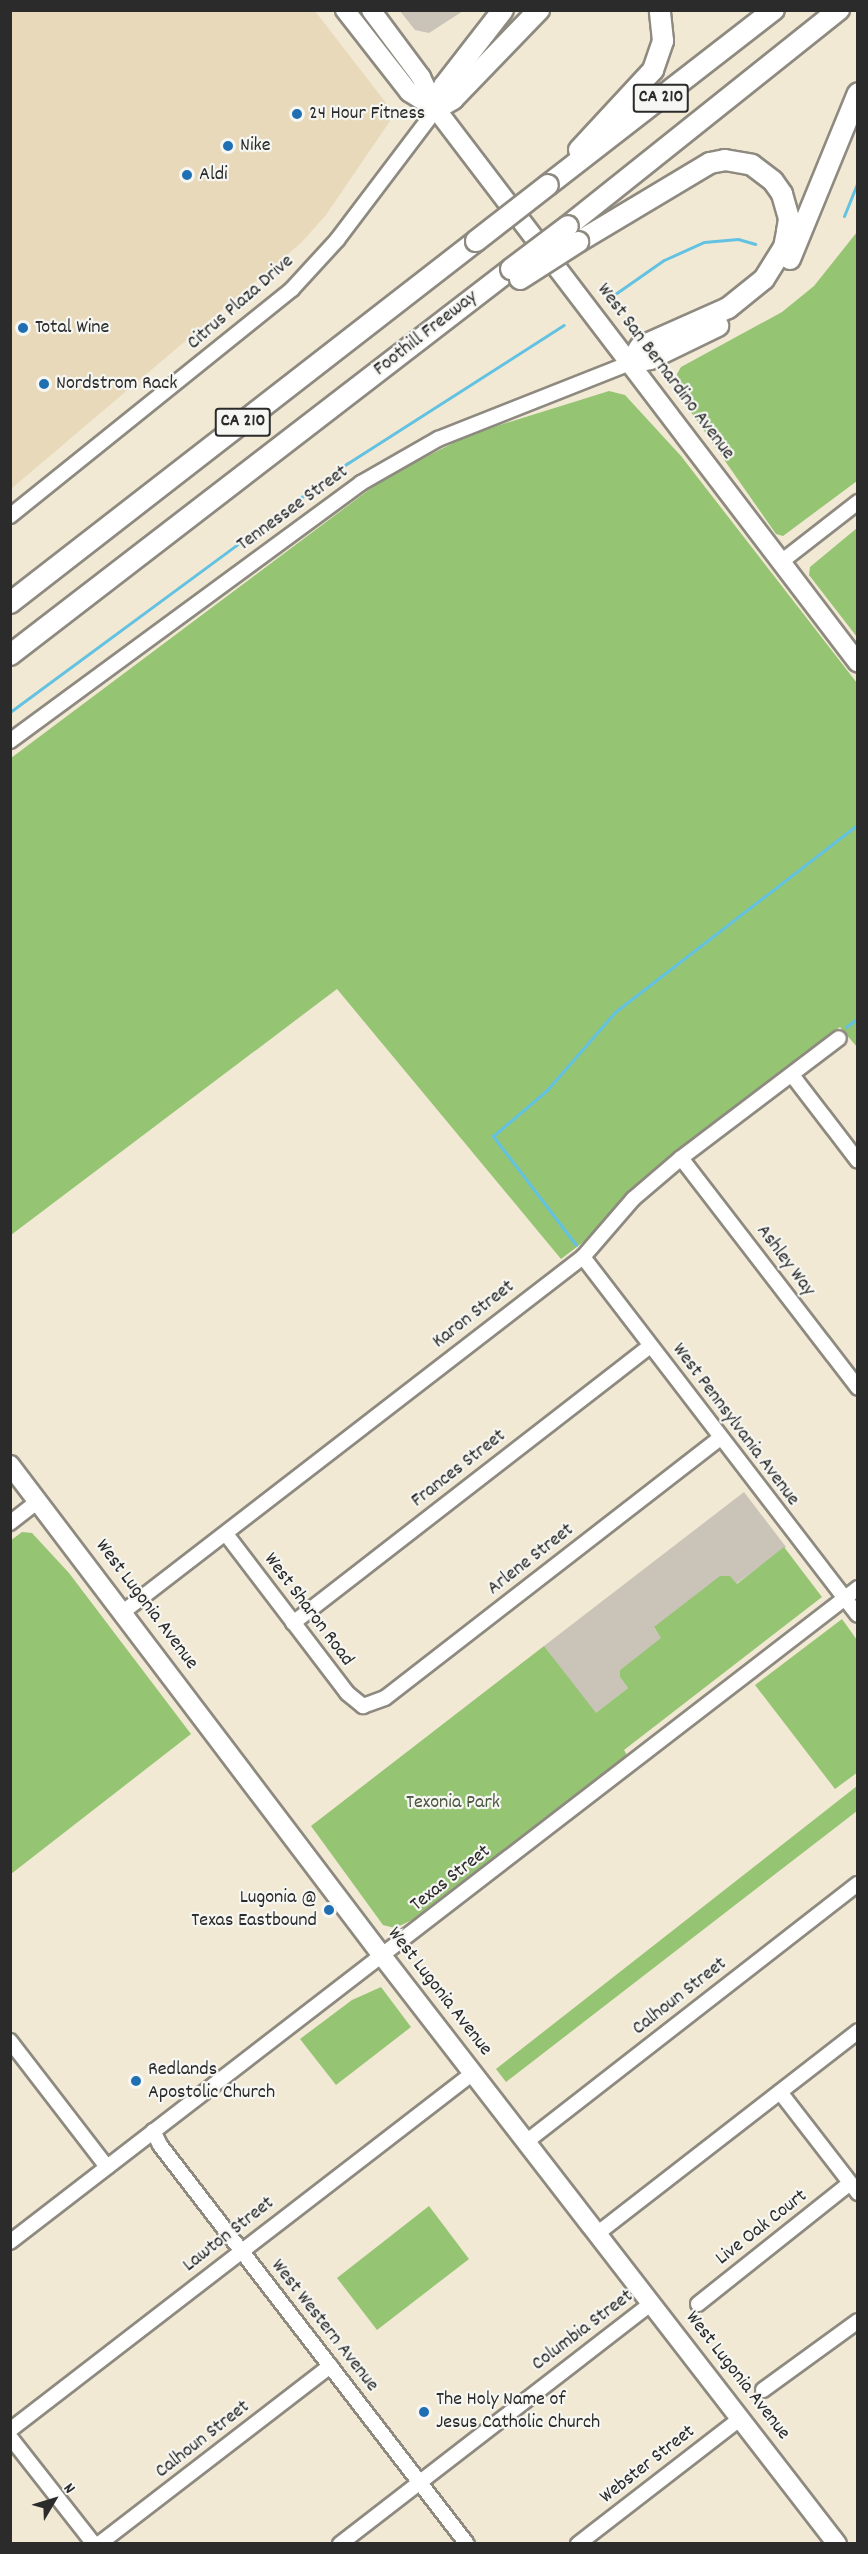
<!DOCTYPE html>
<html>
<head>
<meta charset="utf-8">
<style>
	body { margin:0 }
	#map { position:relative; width:868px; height:2554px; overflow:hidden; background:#f2e9d5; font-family:Dekko,sans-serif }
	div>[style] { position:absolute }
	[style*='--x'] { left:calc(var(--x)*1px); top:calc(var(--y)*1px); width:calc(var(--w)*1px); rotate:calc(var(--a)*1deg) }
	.built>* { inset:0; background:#e8d9ba }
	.industrial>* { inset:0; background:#c9c3b8 }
	.green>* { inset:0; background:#95c473 }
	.stream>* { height:3px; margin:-1.5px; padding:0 1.5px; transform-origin:1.5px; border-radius:1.5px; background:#63c2e2 }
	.roads { filter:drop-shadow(2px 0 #8e8a80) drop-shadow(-2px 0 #8e8a80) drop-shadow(0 2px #8e8a80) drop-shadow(0 -2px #8e8a80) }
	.minor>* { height:14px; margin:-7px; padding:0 7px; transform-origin:7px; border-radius:7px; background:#fff }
	.major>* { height:18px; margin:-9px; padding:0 9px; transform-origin:9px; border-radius:9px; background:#fff }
	.highway>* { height:20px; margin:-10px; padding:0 10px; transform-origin:10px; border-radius:10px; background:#fff }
	.bridges { filter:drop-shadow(2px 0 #8e8a80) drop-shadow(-2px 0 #8e8a80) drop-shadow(0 2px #8e8a80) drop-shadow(0 -2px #8e8a80) }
	.highway-bridge>* { height:20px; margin:-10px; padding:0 10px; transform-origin:10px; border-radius:10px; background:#fff }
	.dots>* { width:16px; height:16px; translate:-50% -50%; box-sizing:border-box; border:3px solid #f6f6f2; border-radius:50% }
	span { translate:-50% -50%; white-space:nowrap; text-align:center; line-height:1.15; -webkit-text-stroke:4.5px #f6f6f2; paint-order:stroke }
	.shield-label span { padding:2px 4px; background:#f6f6f2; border:2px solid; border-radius:4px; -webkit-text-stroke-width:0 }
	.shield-label { font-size:18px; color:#2b2b2b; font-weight:700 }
	.poi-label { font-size:20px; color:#2b2b2b }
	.left { translate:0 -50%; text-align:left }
	.right { translate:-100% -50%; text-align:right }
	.street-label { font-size:20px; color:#2b2b2b }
	.park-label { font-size:20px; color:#4b5941 }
	.frame { position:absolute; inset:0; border:12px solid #2b2b2b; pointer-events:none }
	.north { position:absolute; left:24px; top:2470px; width:60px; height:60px; -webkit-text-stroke:4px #f6f6f2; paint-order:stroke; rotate:52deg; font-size:16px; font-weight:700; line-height:24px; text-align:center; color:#2b2b2b }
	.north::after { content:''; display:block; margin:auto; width:21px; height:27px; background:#2b2b2b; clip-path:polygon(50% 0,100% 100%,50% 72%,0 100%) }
</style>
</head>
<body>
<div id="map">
	<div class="built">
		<div style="clip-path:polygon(11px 10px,315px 11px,390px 108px,390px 121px,326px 215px,302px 242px,11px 489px)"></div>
	</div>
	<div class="industrial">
		<div style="clip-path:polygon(400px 11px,463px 11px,429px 33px,415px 30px)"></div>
		<div style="clip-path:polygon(744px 1492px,786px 1547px,736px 1584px,654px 1628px,662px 1638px,620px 1670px,620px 1677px,628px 1688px,595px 1714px,544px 1646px)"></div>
	</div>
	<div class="green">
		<div style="clip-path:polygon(857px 232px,857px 481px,783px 536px,776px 534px,679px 395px,677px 374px,681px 367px,782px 312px,814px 286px)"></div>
		<div style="clip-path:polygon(609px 391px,625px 395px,681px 456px,857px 683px,857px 1047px,840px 1027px,627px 1192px,594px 1234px,561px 1259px,337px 989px,11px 1235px,11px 758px,386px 477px,471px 434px)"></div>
		<div style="clip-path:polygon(857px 528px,857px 637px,809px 575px,810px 567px)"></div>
		<div style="clip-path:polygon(22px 1532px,32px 1533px,69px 1573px,191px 1734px,11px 1874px,10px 1541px)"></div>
		<div style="clip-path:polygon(784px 1547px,822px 1597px,624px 1750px,627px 1755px,412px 1920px,395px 1928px,383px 1925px,311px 1826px,544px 1646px,596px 1713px,628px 1688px,620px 1677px,620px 1670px,661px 1638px,654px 1627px,720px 1576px,730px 1576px,737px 1584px)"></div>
		<div style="clip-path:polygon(842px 1619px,857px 1640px,858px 1772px,835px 1789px,755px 1685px)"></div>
		<div style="clip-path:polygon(857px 1786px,857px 1811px,506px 2082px,496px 2069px)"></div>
		<div style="clip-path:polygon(381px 1987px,411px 2027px,336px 2085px,300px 2039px,352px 2000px)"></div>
		<div style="clip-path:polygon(429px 2206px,469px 2259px,377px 2330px,337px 2278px)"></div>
	</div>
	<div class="stream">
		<div style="--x:844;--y:216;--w:38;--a:-68"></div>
		<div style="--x:608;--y:299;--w:68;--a:-34.9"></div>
		<div style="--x:664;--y:260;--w:44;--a:-24.2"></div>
		<div style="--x:704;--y:242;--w:34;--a:-5"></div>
		<div style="--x:738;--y:239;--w:18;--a:16"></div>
		<div style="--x:10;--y:712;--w:420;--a:-36.4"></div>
		<div style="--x:348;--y:463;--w:256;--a:-32.6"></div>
		<div style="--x:846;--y:1027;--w:15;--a:-37"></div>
		<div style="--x:576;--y:1245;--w:137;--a:-127.3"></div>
		<div style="--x:493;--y:1136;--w:71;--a:-40.4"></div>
		<div style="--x:547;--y:1090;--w:103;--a:-48.9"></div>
		<div style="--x:615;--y:1012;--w:307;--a:-37.7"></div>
	</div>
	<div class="roads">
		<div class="minor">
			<div style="--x:10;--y:516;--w:362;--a:-38.8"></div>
			<div style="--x:292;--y:289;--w:67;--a:-47.4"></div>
			<div style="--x:337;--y:240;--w:164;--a:-52.9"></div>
			<div style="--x:781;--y:562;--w:98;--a:-37.9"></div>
			<div style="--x:10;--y:741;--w:436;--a:-36.3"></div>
			<div style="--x:361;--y:483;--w:89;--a:-29.7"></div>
			<div style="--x:438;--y:439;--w:206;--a:-21.6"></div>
			<div style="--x:792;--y:1075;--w:108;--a:52.5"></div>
			<div style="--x:681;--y:1158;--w:290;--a:52.4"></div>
			<div style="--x:583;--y:1257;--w:451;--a:52.5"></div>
			<div style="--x:10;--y:1523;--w:36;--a:-38"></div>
			<div style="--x:226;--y:1534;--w:200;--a:52.7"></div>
			<div style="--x:347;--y:1693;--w:21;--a:39"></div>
			<div style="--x:363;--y:1706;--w:23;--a:-20"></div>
			<div style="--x:385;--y:1698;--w:424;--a:-37.8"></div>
			<div style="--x:123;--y:1612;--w:581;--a:-37.66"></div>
			<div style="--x:583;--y:1257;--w:77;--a:-49.2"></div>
			<div style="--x:633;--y:1199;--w:63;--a:-40.5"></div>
			<div style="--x:681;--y:1158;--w:198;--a:-37.2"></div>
			<div style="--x:293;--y:1623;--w:452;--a:-37.8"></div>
			<div style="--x:10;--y:2041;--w:159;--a:52.4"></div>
			<div style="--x:780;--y:2092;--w:128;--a:52.3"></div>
			<div style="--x:153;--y:2131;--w:16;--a:63"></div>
			<div style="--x:160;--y:2145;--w:503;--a:52.42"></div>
			<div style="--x:526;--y:2142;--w:420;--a:-37.9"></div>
			<div style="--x:598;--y:2233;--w:329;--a:-37.8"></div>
			<div style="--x:10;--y:2242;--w:1071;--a:-37.64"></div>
			<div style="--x:698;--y:2304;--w:194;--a:-38.5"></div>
			<div style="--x:763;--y:2390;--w:117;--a:-36"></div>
			<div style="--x:10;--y:2430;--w:585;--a:-37.63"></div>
			<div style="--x:10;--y:2437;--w:136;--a:51.9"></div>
			<div style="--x:99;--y:2544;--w:292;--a:-37.6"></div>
			<div style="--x:340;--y:2544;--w:394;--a:-37.7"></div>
			<div style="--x:578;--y:2544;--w:206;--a:-37.7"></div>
		</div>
		<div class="major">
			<div style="--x:345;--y:10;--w:104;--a:52"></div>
			<div style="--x:409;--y:92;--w:32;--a:32"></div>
			<div style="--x:371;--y:10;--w:84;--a:53.3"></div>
			<div style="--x:421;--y:77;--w:35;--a:65"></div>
			<div style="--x:436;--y:109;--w:696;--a:52.7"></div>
			<div style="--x:10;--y:1465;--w:617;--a:52.83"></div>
			<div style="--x:383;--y:1957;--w:742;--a:52.28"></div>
		</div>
		<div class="highway">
			<div style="--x:436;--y:109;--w:20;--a:-30"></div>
			<div style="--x:453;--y:99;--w:124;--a:-46"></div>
			<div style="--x:436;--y:109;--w:24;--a:-71"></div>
			<div style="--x:444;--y:86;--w:96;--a:-52.2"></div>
			<div style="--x:579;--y:150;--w:109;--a:-47.2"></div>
			<div style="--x:653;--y:70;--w:31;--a:-71"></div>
			<div style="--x:663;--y:41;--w:31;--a:-96"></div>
			<div style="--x:548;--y:185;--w:286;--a:-37.8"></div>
			<div style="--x:568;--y:226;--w:347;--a:-38.6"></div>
			<div style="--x:578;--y:242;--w:154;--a:-30.9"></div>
			<div style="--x:710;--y:163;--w:15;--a:-11"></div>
			<div style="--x:725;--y:160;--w:27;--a:10"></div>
			<div style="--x:752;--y:165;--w:26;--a:37"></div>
			<div style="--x:773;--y:181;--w:16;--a:55"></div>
			<div style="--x:782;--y:194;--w:26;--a:74"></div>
			<div style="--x:789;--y:219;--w:13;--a:99"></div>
			<div style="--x:787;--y:232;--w:15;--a:101"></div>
			<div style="--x:784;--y:247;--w:38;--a:122"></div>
			<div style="--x:764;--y:279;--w:46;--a:141.1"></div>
			<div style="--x:728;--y:308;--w:96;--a:156.1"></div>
			<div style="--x:640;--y:347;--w:19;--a:122"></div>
			<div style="--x:790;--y:259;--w:179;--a:-67.7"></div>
			<div style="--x:630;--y:363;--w:20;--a:-11"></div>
			<div style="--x:650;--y:359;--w:76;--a:-25.9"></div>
			<div style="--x:10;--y:603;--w:590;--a:-37.84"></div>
			<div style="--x:10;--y:655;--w:632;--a:-37.61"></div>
		</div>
	</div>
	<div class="bridges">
		<div class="highway-bridge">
			<div style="--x:476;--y:241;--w:91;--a:-37.9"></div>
			<div style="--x:511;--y:269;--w:71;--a:-37"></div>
			<div style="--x:520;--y:279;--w:69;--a:-32.5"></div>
		</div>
	</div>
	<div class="dots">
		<div style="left:297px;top:114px;background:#1f6fb2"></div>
		<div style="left:228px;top:146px;background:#1f6fb2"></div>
		<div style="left:187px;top:175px;background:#1f6fb2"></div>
		<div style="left:23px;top:328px;background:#1f6fb2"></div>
		<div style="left:44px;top:384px;background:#1f6fb2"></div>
		<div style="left:329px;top:1910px;background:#1f6fb2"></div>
		<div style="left:136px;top:2081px;background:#1f6fb2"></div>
		<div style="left:424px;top:2412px;background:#1f6fb2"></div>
	</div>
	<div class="shield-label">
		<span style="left:661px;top:98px">CA 210</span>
		<span style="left:243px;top:422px">CA 210</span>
	</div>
	<div class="poi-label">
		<span class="left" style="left:309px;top:114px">24 Hour Fitness</span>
		<span class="left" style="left:240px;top:146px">Nike</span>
		<span class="left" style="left:199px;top:175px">Aldi</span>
		<span class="left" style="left:35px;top:328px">Total Wine</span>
		<span class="left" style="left:56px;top:384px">Nordstrom Rack</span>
		<span class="right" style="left:317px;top:1910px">Lugonia @<br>Texas Eastbound</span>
		<span class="left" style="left:148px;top:2082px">Redlands<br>Apostolic Church</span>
		<span class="left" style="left:436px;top:2412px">The Holy Name of<br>Jesus Catholic Church</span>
	</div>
	<div class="street-label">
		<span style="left:241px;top:303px;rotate:-41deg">Citrus Plaza Drive</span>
		<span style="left:426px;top:334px;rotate:-38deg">Foothill Freeway</span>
		<span style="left:665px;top:372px;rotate:53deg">West San Bernardino Avenue</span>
		<span style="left:293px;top:509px;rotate:-36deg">Tennessee Street</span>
		<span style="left:785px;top:1261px;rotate:53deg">Ashley Way</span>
		<span style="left:474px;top:1315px;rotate:-38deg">Karon Street</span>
		<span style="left:735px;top:1425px;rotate:53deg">West Pennsylvania Avenue</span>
		<span style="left:459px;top:1469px;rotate:-38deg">Frances Street</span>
		<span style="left:531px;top:1560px;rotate:-38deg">Arlene Street</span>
		<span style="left:146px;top:1605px;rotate:53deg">West Lugonia Avenue</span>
		<span style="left:308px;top:1610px;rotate:53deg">West Sharon Road</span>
		<span style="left:451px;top:1879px;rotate:-38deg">Texas Street</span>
		<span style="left:439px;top:1992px;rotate:52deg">West Lugonia Avenue</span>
		<span style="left:680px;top:1997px;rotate:-38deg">Calhoun Street</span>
		<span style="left:762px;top:2228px;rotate:-38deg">Live Oak Court</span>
		<span style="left:229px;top:2235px;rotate:-38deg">Lawton Street</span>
		<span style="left:324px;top:2326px;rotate:52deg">West Western Avenue</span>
		<span style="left:583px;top:2331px;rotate:-37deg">Columbia Street</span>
		<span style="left:737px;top:2376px;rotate:52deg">West Lugonia Avenue</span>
		<span style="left:203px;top:2440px;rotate:-38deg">Calhoun Street</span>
		<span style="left:648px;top:2465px;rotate:-38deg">Webster Street</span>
	</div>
	<div class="park-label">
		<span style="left:453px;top:1803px">Texonia Park</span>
	</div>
	<div class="frame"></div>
	<div class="north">N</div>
</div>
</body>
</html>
